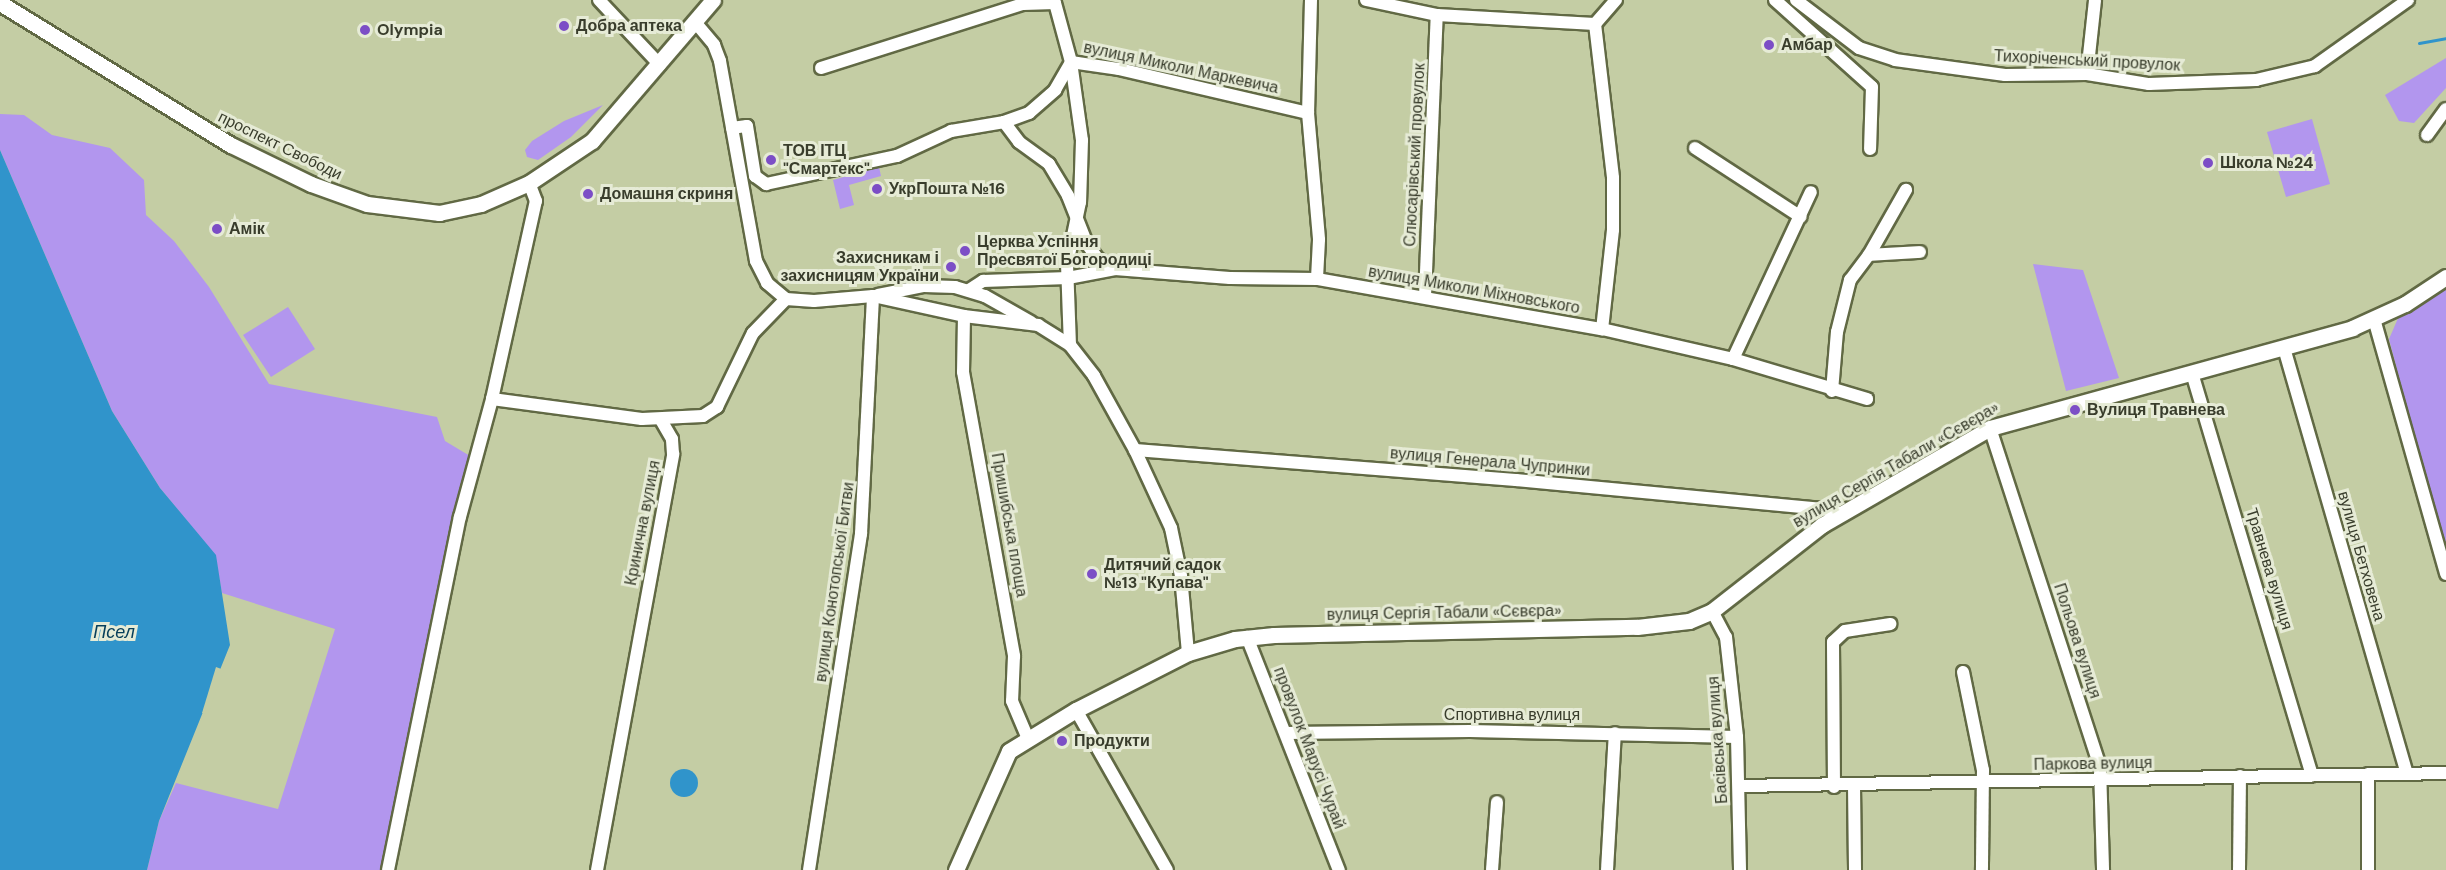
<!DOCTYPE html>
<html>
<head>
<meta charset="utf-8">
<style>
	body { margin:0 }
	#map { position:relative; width:2446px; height:870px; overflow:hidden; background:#c4cda4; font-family:"DM Sans",sans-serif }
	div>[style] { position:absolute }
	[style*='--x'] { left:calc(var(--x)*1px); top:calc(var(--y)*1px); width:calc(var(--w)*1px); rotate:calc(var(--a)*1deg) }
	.green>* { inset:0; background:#b296ee }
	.water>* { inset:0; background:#3094cb }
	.round { border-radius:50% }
	.pier>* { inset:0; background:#c4cda4 }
	.stream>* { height:3px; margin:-1.5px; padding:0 1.5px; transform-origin:1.5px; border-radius:1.5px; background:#3094cb }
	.roads { filter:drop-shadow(2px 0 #616944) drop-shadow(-2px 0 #616944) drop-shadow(0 2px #616944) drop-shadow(0 -2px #616944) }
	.minor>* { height:12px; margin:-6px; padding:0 6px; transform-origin:6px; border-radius:6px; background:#fff }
	.major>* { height:15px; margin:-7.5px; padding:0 7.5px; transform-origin:7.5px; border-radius:7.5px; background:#fff }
	.dots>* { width:16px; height:16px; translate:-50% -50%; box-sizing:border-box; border:3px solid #e6ebd6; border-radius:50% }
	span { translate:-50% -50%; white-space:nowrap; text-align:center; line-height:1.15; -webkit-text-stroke:6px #e6ebd6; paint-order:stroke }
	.poi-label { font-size:16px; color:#393d2c; font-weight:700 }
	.left { translate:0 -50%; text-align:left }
	.right { translate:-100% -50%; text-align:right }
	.street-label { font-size:16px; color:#393d2c }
	.water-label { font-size:18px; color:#073f5b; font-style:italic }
</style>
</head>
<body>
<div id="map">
	<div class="green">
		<div style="clip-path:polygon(2446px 58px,2446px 88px,2414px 123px,2399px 121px,2385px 95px)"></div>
		<div style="clip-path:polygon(603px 105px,571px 137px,538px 160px,527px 157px,525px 150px,532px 141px,564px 121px)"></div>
		<div style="clip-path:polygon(0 114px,24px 115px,52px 135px,110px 148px,144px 180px,146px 215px,174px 241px,209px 287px,269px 384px,437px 417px,445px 441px,470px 456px,443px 564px,382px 870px,147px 870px,159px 821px,176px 783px,278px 809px,335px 629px,222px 593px,215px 555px,160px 488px,112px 411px,0 150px)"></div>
		<div style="clip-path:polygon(2312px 119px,2330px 184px,2286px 197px,2267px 132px)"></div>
		<div style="clip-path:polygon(879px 167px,881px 176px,849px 185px,854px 205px,840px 209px,833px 180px)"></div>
		<div style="clip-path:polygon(2033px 264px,2083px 270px,2119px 378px,2066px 391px)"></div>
		<div style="clip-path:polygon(2446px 286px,2446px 558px,2389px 339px,2399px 316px)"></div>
		<div style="clip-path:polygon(288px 307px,315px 349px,271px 377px,243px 335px)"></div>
	</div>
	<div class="water">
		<div style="clip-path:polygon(0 150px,112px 411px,160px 488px,216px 555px,230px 645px,159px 821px,147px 870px,0 870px)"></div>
		<div class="round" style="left:670px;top:769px;width:28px;height:28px"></div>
	</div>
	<div class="pier">
		<div style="clip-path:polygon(216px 667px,224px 670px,208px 714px,202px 713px)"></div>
	</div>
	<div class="stream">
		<div style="--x:2419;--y:43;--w:27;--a:-10"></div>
	</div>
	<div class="roads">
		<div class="minor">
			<div style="--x:599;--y:0;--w:89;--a:46.8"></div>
			<div style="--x:1311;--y:0;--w:113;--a:91.5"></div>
			<div style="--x:1308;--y:113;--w:127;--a:85"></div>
			<div style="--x:1319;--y:240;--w:39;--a:93"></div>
			<div style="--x:1366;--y:0;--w:73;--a:11.9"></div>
			<div style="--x:1437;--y:15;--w:158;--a:3.3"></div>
			<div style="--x:1775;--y:0;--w:130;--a:41.9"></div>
			<div style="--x:1872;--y:87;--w:62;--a:91.8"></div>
			<div style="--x:1796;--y:0;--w:79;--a:37.3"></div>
			<div style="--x:1859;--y:48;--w:38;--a:18"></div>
			<div style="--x:1895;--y:60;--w:111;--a:7.8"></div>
			<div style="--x:2005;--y:75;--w:82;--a:-0.7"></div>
			<div style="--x:2087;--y:74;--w:63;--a:9.2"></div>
			<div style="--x:2149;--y:84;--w:107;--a:-2.1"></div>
			<div style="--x:2256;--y:80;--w:61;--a:-13.3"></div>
			<div style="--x:2315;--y:66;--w:114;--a:-35.4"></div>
			<div style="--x:695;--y:22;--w:30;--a:50"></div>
			<div style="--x:714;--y:45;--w:17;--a:69"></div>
			<div style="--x:720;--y:61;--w:203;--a:79.8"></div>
			<div style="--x:756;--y:261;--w:25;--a:63"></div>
			<div style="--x:767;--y:283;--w:25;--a:40"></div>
			<div style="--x:786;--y:299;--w:28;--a:4"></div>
			<div style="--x:814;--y:301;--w:59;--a:-4.8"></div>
			<div style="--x:873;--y:296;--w:93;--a:12.4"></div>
			<div style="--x:964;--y:316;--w:75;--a:6.9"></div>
			<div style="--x:1038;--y:325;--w:38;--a:32"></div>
			<div style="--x:1070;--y:345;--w:39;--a:52"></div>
			<div style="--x:1094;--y:376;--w:85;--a:61"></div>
			<div style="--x:1135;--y:450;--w:86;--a:65.2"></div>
			<div style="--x:1171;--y:528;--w:49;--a:78.2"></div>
			<div style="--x:1181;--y:576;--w:77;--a:84.8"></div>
			<div style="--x:1595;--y:24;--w:155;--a:83.3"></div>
			<div style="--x:1613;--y:178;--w:52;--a:90"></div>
			<div style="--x:1613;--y:230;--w:100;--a:96.3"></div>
			<div style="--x:1595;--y:24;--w:32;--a:-49"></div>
			<div style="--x:821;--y:68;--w:212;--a:-17.6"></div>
			<div style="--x:1023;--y:4;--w:32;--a:-2"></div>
			<div style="--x:1055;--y:3;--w:61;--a:74.8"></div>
			<div style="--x:1071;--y:62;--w:79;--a:82"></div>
			<div style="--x:1082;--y:140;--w:62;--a:91.8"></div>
			<div style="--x:1080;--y:202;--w:63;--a:101.8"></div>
			<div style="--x:1067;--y:264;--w:81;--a:87.9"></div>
			<div style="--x:2087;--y:74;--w:74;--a:-83.8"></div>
			<div style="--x:1004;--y:122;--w:25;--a:53"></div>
			<div style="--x:1019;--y:142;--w:37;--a:36"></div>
			<div style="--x:1049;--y:164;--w:37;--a:59"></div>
			<div style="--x:1068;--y:196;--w:52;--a:68.4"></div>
			<div style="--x:1087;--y:244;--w:19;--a:54"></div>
			<div style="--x:1098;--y:259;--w:20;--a:30"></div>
			<div style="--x:732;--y:128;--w:15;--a:-8"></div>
			<div style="--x:747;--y:126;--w:51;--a:80.9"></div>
			<div style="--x:755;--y:176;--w:14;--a:36"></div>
			<div style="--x:766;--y:184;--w:134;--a:-12.1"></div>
			<div style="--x:897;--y:156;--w:60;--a:-24.8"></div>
			<div style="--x:951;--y:131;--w:54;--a:-9.6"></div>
			<div style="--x:1004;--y:122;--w:27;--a:-20"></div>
			<div style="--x:1029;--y:113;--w:35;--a:-41"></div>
			<div style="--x:1055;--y:90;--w:32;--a:-60"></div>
			<div style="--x:1071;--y:62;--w:49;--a:8.3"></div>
			<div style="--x:1119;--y:69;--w:194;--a:13.1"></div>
			<div style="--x:2427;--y:135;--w:32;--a:-54"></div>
			<div style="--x:1695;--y:148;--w:126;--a:33.1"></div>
			<div style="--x:1869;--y:255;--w:51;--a:-3.4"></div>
			<div style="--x:969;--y:290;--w:17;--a:-33"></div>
			<div style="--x:983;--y:281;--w:85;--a:-2"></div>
			<div style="--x:1068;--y:278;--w:48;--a:-10.8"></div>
			<div style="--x:1115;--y:269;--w:115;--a:4.5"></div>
			<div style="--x:1230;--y:278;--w:87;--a:0.7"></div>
			<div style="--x:1317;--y:279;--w:289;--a:10"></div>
			<div style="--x:1602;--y:329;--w:134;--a:12.9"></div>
			<div style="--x:1733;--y:359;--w:140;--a:16.6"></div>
			<div style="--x:878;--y:295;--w:47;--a:-11.1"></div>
			<div style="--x:924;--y:286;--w:31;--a:2"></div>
			<div style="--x:955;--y:287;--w:31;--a:17"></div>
			<div style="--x:985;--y:296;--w:53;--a:29.5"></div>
			<div style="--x:1425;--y:296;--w:281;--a:-87.6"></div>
			<div style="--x:964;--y:316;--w:56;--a:91"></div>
			<div style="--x:963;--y:372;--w:289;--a:79.8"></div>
			<div style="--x:1014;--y:656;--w:45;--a:92.5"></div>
			<div style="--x:1012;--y:701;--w:39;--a:67"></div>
			<div style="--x:2374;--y:319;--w:265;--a:74.2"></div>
			<div style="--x:2284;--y:348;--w:442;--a:73.9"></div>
			<div style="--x:1733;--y:359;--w:184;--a:-65"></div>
			<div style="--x:2192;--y:373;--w:420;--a:73.4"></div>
			<div style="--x:1832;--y:391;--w:59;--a:-85.2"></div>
			<div style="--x:1837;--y:332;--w:54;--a:-76"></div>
			<div style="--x:1850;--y:280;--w:31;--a:-53"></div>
			<div style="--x:1869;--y:255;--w:75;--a:-60.4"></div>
			<div style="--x:492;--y:399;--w:151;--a:7.6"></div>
			<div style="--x:642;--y:419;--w:61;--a:-2.8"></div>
			<div style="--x:703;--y:416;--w:17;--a:-33"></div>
			<div style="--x:717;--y:407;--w:82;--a:-64.1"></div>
			<div style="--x:753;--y:333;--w:47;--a:-45.9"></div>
			<div style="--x:1990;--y:428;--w:356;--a:72"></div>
			<div style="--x:2100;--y:767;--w:103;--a:88.3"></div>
			<div style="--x:1135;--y:450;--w:382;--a:4.5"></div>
			<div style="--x:1516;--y:480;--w:308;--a:5.4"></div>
			<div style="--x:1823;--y:509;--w:20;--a:15"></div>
			<div style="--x:1712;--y:611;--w:30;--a:62"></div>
			<div style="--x:1726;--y:637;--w:101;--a:83.7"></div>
			<div style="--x:1737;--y:737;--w:133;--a:88.7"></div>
			<div style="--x:1247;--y:637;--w:251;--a:68.5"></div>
			<div style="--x:1963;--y:672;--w:100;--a:78.5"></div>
			<div style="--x:1983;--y:770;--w:100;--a:90.6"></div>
			<div style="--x:1076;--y:710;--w:184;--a:60.4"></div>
			<div style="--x:1286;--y:733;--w:184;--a:-0.6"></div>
			<div style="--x:1470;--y:731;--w:267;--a:1.3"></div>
			<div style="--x:1740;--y:786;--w:706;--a:-1.05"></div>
			<div style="--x:1854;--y:786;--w:84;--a:89.3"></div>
			<div style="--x:1834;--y:787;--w:145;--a:-90.4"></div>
			<div style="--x:1833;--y:642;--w:16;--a:-43"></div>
			<div style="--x:1845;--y:631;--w:46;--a:-8.8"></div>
			<div style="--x:388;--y:870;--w:360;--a:-78.5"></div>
			<div style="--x:460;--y:517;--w:122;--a:-74.8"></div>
			<div style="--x:492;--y:399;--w:203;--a:-77.5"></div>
			<div style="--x:536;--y:201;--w:19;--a:-111"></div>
			<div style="--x:597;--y:870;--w:423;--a:-79.6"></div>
			<div style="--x:673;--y:454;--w:15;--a:-94"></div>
			<div style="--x:672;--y:439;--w:22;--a:-120"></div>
			<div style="--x:809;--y:870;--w:340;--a:-81.2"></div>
			<div style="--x:861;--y:534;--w:238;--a:-87.1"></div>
			<div style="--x:1492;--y:870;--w:68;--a:-85.8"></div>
			<div style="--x:1607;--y:870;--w:137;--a:-86.7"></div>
			<div style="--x:2239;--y:870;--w:94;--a:-89.4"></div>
			<div style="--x:2368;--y:870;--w:96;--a:-90"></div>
		</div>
		<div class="major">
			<div style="--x:0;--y:3;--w:271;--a:31.6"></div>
			<div style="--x:231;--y:145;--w:89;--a:26"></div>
			<div style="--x:311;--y:184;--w:59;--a:19.7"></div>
			<div style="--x:367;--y:204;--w:73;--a:7.1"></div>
			<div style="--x:439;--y:213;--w:43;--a:-12.1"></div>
			<div style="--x:481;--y:204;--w:52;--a:-23.6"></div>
			<div style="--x:529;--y:183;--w:76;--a:-33.7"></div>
			<div style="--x:592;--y:141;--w:186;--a:-49.4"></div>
			<div style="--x:956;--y:870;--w:130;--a:-66"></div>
			<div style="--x:1009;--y:751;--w:79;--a:-31.5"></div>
			<div style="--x:1076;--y:710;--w:126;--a:-27"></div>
			<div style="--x:1188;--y:653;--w:49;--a:-16.6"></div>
			<div style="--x:1235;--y:639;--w:39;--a:-6"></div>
			<div style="--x:1274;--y:635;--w:363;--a:-1.3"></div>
			<div style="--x:1637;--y:627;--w:52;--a:-6.6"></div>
			<div style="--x:1689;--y:621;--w:25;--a:-23"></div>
			<div style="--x:1712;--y:611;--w:140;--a:-38"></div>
			<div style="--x:1822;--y:525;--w:194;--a:-30"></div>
			<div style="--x:1990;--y:428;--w:376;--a:-15.4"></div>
			<div style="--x:2352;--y:328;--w:58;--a:-24.4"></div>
			<div style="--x:2405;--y:304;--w:49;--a:-33.4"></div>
		</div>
	</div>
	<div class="dots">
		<div style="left:564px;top:26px;background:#7c4ec6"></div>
		<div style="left:365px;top:30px;background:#7c4ec6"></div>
		<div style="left:1769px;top:45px;background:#7c4ec6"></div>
		<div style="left:771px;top:160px;background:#7c4ec6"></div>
		<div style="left:2208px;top:163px;background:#7c4ec6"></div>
		<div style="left:877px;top:189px;background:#7c4ec6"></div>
		<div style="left:588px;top:194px;background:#7c4ec6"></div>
		<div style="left:217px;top:229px;background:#7c4ec6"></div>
		<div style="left:965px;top:251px;background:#7c4ec6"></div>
		<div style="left:951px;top:267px;background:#7c4ec6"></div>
		<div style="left:2075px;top:410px;background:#7c4ec6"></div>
		<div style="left:1092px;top:574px;background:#7c4ec6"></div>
		<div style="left:1062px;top:741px;background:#7c4ec6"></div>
	</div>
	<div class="poi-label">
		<span class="left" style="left:576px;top:26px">Добра аптека</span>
		<span class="left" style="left:377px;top:30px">Olympia</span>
		<span class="left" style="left:1781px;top:45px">Амбар</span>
		<span class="left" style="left:783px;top:160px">ТОВ ІТЦ<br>"Смартекс"</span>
		<span class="left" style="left:2220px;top:163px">Школа №24</span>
		<span class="left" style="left:889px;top:189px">УкрПошта №16</span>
		<span class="left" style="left:600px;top:194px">Домашня скриня</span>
		<span class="left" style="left:229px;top:229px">Амік</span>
		<span class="left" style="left:977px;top:251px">Церква Успіння<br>Пресвятої Богородиці</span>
		<span class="right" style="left:939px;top:267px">Захисникам і<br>захисницям України</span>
		<span class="left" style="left:2087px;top:410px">Вулиця Травнева</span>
		<span class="left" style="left:1104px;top:574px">Дитячий садок<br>№13 "Купава"</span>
		<span class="left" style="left:1074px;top:741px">Продукти</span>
	</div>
	<div class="street-label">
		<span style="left:2087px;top:61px;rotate:3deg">Тихоріченський провулок</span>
		<span style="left:1181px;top:68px;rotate:12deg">вулиця Миколи Маркевича</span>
		<span style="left:280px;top:146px;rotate:26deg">проспект Свободи</span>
		<span style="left:1415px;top:155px;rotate:-87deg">Слюсарівський провулок</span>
		<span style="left:1474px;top:290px;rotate:10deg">вулиця Миколи Міхновського</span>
		<span style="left:1490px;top:462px;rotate:5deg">вулиця Генерала Чупринки</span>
		<span style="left:1896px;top:465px;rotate:-30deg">вулиця Сергія Табали «Сєвєра»</span>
		<span style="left:643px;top:523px;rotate:-79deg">Кринична вулиця</span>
		<span style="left:1009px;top:525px;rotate:80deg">Пришибська площа</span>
		<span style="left:2361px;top:556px;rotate:74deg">вулиця Бетховена</span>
		<span style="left:2269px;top:569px;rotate:73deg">Травнева вулиця</span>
		<span style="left:835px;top:582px;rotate:-82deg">вулиця Конотопської Битви</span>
		<span style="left:1444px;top:613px;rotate:-1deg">вулиця Сергія Табали «Сєвєра»</span>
		<span style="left:2077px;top:641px;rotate:72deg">Польова вулиця</span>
		<span style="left:1512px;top:715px">Спортивна вулиця</span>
		<span style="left:1718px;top:740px;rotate:-94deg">Басівська вулиця</span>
		<span style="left:1309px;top:748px;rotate:69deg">провулок Марусі Чурай</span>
		<span style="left:2093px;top:764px;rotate:-1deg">Паркова вулиця</span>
	</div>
	<div class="water-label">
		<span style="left:114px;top:632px">Псел</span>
	</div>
</div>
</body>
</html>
